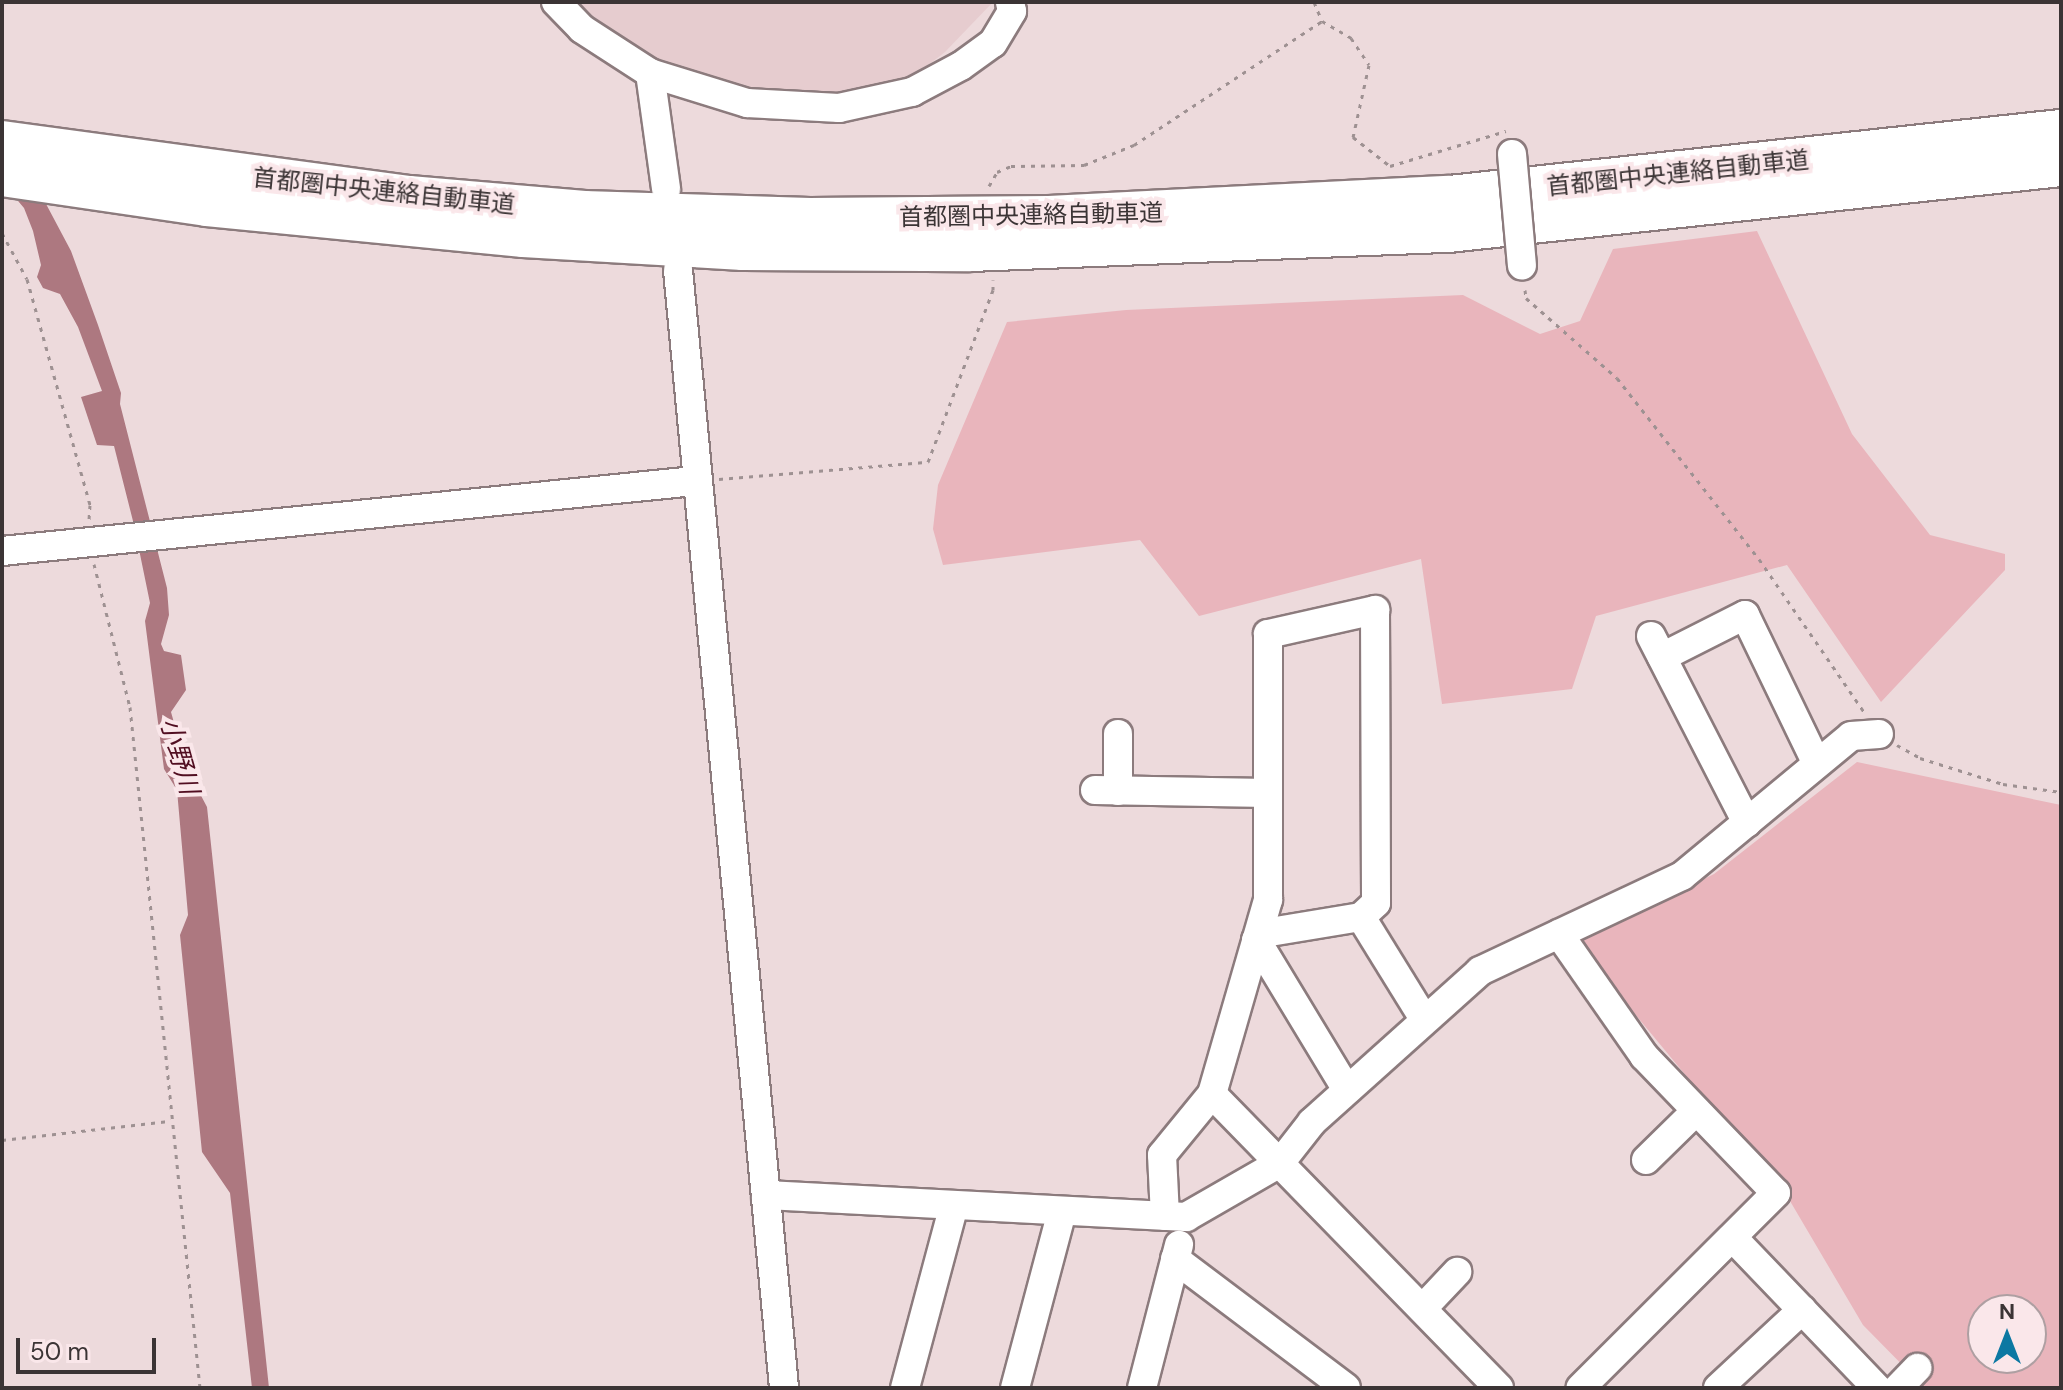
<!DOCTYPE html>
<html>
<head>
<meta charset="utf-8">
<style>
	body { margin:0 }
	#map { position:relative; width:2063px; height:1390px; overflow:hidden; background:#eddadc; font-family:"DM Sans","Noto Sans JP",sans-serif }
	div>[style] { position:absolute }
	[style*='--x'] { left:calc(var(--x)*1px); top:calc(var(--y)*1px); width:calc(var(--w)*1px); rotate:calc(var(--a)*1deg) }
	.built>* { inset:0; background:#e6cccf }
	.green>* { inset:0; background:#e9b5bc }
	.water>* { inset:0; background:#ad7880 }
	.path>* { height:3px; margin-top:-1.5px; transform-origin:0; background:repeating-linear-gradient(90deg,#9e9192 0 4px,transparent 0 10px) }
	.roads { filter:drop-shadow(2px 0 #8c7b7d) drop-shadow(-2px 0 #8c7b7d) drop-shadow(0 2px #8c7b7d) drop-shadow(0 -2px #8c7b7d) }
	.minor>* { height:28px; margin:-14px; padding:0 14px; transform-origin:14px; border-radius:14px; background:#fff }
	.highway>* { height:40px; margin:-20px; padding:0 20px; transform-origin:20px; border-radius:20px; background:#fff }
	.bridges { filter:drop-shadow(2px 0 #8c7b7d) drop-shadow(-2px 0 #8c7b7d) drop-shadow(0 2px #8c7b7d) drop-shadow(0 -2px #8c7b7d) }
	.minor-bridge>* { height:28px; margin:-14px; padding:0 14px; transform-origin:14px; border-radius:14px; background:#fff }
	span { translate:-50% -50%; white-space:nowrap; text-align:center; line-height:1.15; -webkit-text-stroke:8px #fae7ea; paint-order:stroke }
	.street-label { font-size:24px; color:#3b3435 }
	.water-label { font-size:26px; color:#510e21; font-style:italic }
	.frame { position:absolute; inset:0; border:4px solid #3b3435; pointer-events:none }
	.north { position:absolute; left:1967px; top:1294px; width:80px; height:80px; box-sizing:border-box; background:#fae7ea; border:2px solid #ae9fa2; border-radius:50%; rotate:0deg; font-size:22px; font-weight:700; line-height:32px; text-align:center; color:#3b3435 }
	.north::after { content:''; display:block; margin:auto; width:28px; height:36px; background:#0c78a2; clip-path:polygon(50% 0,100% 100%,50% 72%,0 100%) }
	.scale { position:absolute; left:16px; top:1338px; width:140px; height:36px; box-sizing:border-box; border:4px solid #3b3435; border-top:0; padding-left:10px; font-size:24px; line-height:28px; white-space:nowrap; color:#3b3435; -webkit-text-stroke:6px #fae7ea; paint-order:stroke }
</style>
</head>
<body>
<div id="map">
	<div class="built">
		<div style="clip-path:polygon(561px 2px,993px 2px,945px 52px,882px 101px,704px 94px)"></div>
	</div>
	<div class="green">
		<div style="clip-path:polygon(1757px 231px,1852px 434px,1930px 535px,2005px 554px,2005px 570px,1881px 702px,1787px 565px,1596px 616px,1572px 689px,1442px 704px,1421px 559px,1199px 616px,1140px 540px,943px 565px,933px 529px,938px 485px,1007px 322px,1126px 310px,1463px 295px,1540px 334px,1580px 321px,1613px 249px)"></div>
		<div style="clip-path:polygon(evenodd,1857px 762px,2061px 805px,2061px 1388px,1925px 1388px,1863px 1325px,1790px 1201px,1576px 943px,1714px 874px,1857px 762px,1983px 1310px,2031px 1310px,2031px 1358px,1983px 1358px,1983px 1310px)"></div>
	</div>
	<div class="water">
		<div style="clip-path:polygon(2px 121px,71px 251px,98px 325px,121px 393px,120px 404px,167px 588px,169px 615px,161px 644px,164px 651px,181px 655px,186px 690px,171px 712px,187px 769px,207px 807px,269px 1388px,252px 1388px,230px 1193px,202px 1152px,180px 935px,188px 915px,177px 790px,164px 769px,145px 621px,150px 603px,134px 525px,114px 446px,97px 445px,81px 397px,102px 391px,78px 327px,60px 294px,43px 288px,37px 277px,41px 265px,33px 231px,24px 208px,2px 182px)"></div>
	</div>
	<div class="path">
		<div style="--x:1314;--y:2;--w:21;--a:67"></div>
		<div style="--x:1322;--y:21;--w:34;--a:30"></div>
		<div style="--x:1351;--y:38;--w:32;--a:56"></div>
		<div style="--x:1369;--y:65;--w:74;--a:102.5"></div>
		<div style="--x:1353;--y:137;--w:47;--a:38.1"></div>
		<div style="--x:1390;--y:166;--w:121;--a:-16.8"></div>
		<div style="--x:989;--y:186;--w:16;--a:-60"></div>
		<div style="--x:997;--y:172;--w:15;--a:-23"></div>
		<div style="--x:1011;--y:166;--w:73;--a:-0.8"></div>
		<div style="--x:1084;--y:165;--w:54;--a:-21.8"></div>
		<div style="--x:1134;--y:145;--w:225;--a:-33.4"></div>
		<div style="--x:2;--y:233;--w:52;--a:61.5"></div>
		<div style="--x:27;--y:279;--w:235;--a:74.4"></div>
		<div style="--x:90;--y:505;--w:16;--a:94"></div>
		<div style="--x:1525;--y:290;--w:8;--a:83"></div>
		<div style="--x:1526;--y:298;--w:121;--a:41.3"></div>
		<div style="--x:1617;--y:378;--w:230;--a:51.9"></div>
		<div style="--x:1759;--y:559;--w:186;--a:55.5"></div>
		<div style="--x:719;--y:479;--w:210;--a:-4.7"></div>
		<div style="--x:928;--y:462;--w:184;--a:-69.3"></div>
		<div style="--x:993;--y:290;--w:10;--a:-90"></div>
		<div style="--x:94;--y:564;--w:147;--a:75.9"></div>
		<div style="--x:130;--y:707;--w:685;--a:84.13"></div>
		<div style="--x:1897;--y:745;--w:26;--a:29"></div>
		<div style="--x:1920;--y:758;--w:87;--a:17.4"></div>
		<div style="--x:2003;--y:784;--w:59;--a:7.9"></div>
		<div style="--x:2;--y:1140;--w:168;--a:-6.5"></div>
	</div>
	<div class="roads">
		<div class="minor">
			<div style="--x:556;--y:2;--w:37;--a:46"></div>
			<div style="--x:582;--y:29;--w:81;--a:32.9"></div>
			<div style="--x:650;--y:73;--w:102;--a:17.2"></div>
			<div style="--x:747;--y:103;--w:92;--a:3.1"></div>
			<div style="--x:839;--y:108;--w:75;--a:-12.4"></div>
			<div style="--x:912;--y:92;--w:55;--a:-28"></div>
			<div style="--x:961;--y:66;--w:39;--a:-36"></div>
			<div style="--x:993;--y:43;--w:37;--a:-59"></div>
			<div style="--x:1012;--y:11;--w:9;--a:-103"></div>
			<div style="--x:650;--y:73;--w:117;--a:82.1"></div>
			<div style="--x:678;--y:270;--w:1123;--a:84.58"></div>
			<div style="--x:2;--y:551;--w:697;--a:-5.77"></div>
			<div style="--x:1651;--y:636;--w:210;--a:62.8"></div>
			<div style="--x:1662;--y:657;--w:93;--a:-26.8"></div>
			<div style="--x:1745;--y:615;--w:165;--a:64.2"></div>
			<div style="--x:1118;--y:734;--w:57;--a:90"></div>
			<div style="--x:1095;--y:790;--w:173;--a:1"></div>
			<div style="--x:1559;--y:934;--w:149;--a:55.1"></div>
			<div style="--x:1644;--y:1056;--w:190;--a:46.1"></div>
			<div style="--x:1776;--y:1193;--w:276;--a:135.1"></div>
			<div style="--x:1347;--y:1090;--w:175;--a:-121.2"></div>
			<div style="--x:1256;--y:940;--w:16;--a:-30"></div>
			<div style="--x:1270;--y:932;--w:92;--a:-9.4"></div>
			<div style="--x:1212;--y:1094;--w:411;--a:45.7"></div>
			<div style="--x:1646;--y:1160;--w:70;--a:-44.4"></div>
			<div style="--x:766;--y:1195;--w:421;--a:3"></div>
			<div style="--x:1186;--y:1217;--w:108;--a:-29.9"></div>
			<div style="--x:1280;--y:1163;--w:52;--a:-52"></div>
			<div style="--x:1312;--y:1122;--w:226;--a:-41.9"></div>
			<div style="--x:1480;--y:971;--w:223;--a:-25.2"></div>
			<div style="--x:1682;--y:876;--w:219;--a:-39.6"></div>
			<div style="--x:1851;--y:736;--w:28;--a:-4"></div>
			<div style="--x:1165;--y:1216;--w:61;--a:-92.8"></div>
			<div style="--x:1162;--y:1155;--w:79;--a:-50.7"></div>
			<div style="--x:1212;--y:1094;--w:202;--a:-73.9"></div>
			<div style="--x:1268;--y:900;--w:266;--a:-90"></div>
			<div style="--x:1268;--y:634;--w:110;--a:-12.6"></div>
			<div style="--x:1375;--y:610;--w:293;--a:89.8"></div>
			<div style="--x:1376;--y:903;--w:21;--a:137"></div>
			<div style="--x:1361;--y:917;--w:120;--a:58.3"></div>
			<div style="--x:1733;--y:1238;--w:208;--a:46.2"></div>
			<div style="--x:1175;--y:1259;--w:214;--a:37"></div>
			<div style="--x:1423;--y:1308;--w:50;--a:-46.6"></div>
			<div style="--x:905;--y:1388;--w:189;--a:-75"></div>
			<div style="--x:1015;--y:1388;--w:183;--a:-75.1"></div>
			<div style="--x:1142;--y:1388;--w:148;--a:-75.5"></div>
			<div style="--x:1718;--y:1388;--w:115;--a:-42.9"></div>
			<div style="--x:1898;--y:1388;--w:28;--a:-46"></div>
		</div>
		<div class="highway">
			<div style="--x:2;--y:141;--w:411;--a:7.7"></div>
			<div style="--x:409;--y:196;--w:176;--a:4.9"></div>
			<div style="--x:584;--y:211;--w:226;--a:1.8"></div>
			<div style="--x:810;--y:218;--w:239;--a:-0.5"></div>
			<div style="--x:1049;--y:216;--w:401;--a:-2.9"></div>
			<div style="--x:1450;--y:196;--w:615;--a:-6.17"></div>
			<div style="--x:2;--y:176;--w:207;--a:8.3"></div>
			<div style="--x:207;--y:206;--w:318;--a:5.6"></div>
			<div style="--x:523;--y:237;--w:220;--a:3.4"></div>
			<div style="--x:743;--y:250;--w:227;--a:0.3"></div>
			<div style="--x:970;--y:251;--w:478;--a:-2.3"></div>
			<div style="--x:1448;--y:232;--w:617;--a:-6.15"></div>
		</div>
	</div>
	<div class="bridges">
		<div class="minor-bridge">
			<div style="--x:1512;--y:154;--w:112;--a:84.9"></div>
		</div>
	</div>
	<div class="street-label">
		<span style="left:1678px;top:173px;rotate:-6deg">首都圏中央連絡自動車道</span>
		<span style="left:384px;top:191px;rotate:6deg">首都圏中央連絡自動車道</span>
		<span style="left:1031px;top:215px;rotate:-1deg">首都圏中央連絡自動車道</span>
	</div>
	<div class="water-label">
		<span style="left:179px;top:756px;rotate:74deg">小野川</span>
	</div>
	<div class="frame"></div>
	<div class="north">N</div>
	<div class="scale">50 m</div>
</div>
</body>
</html>
